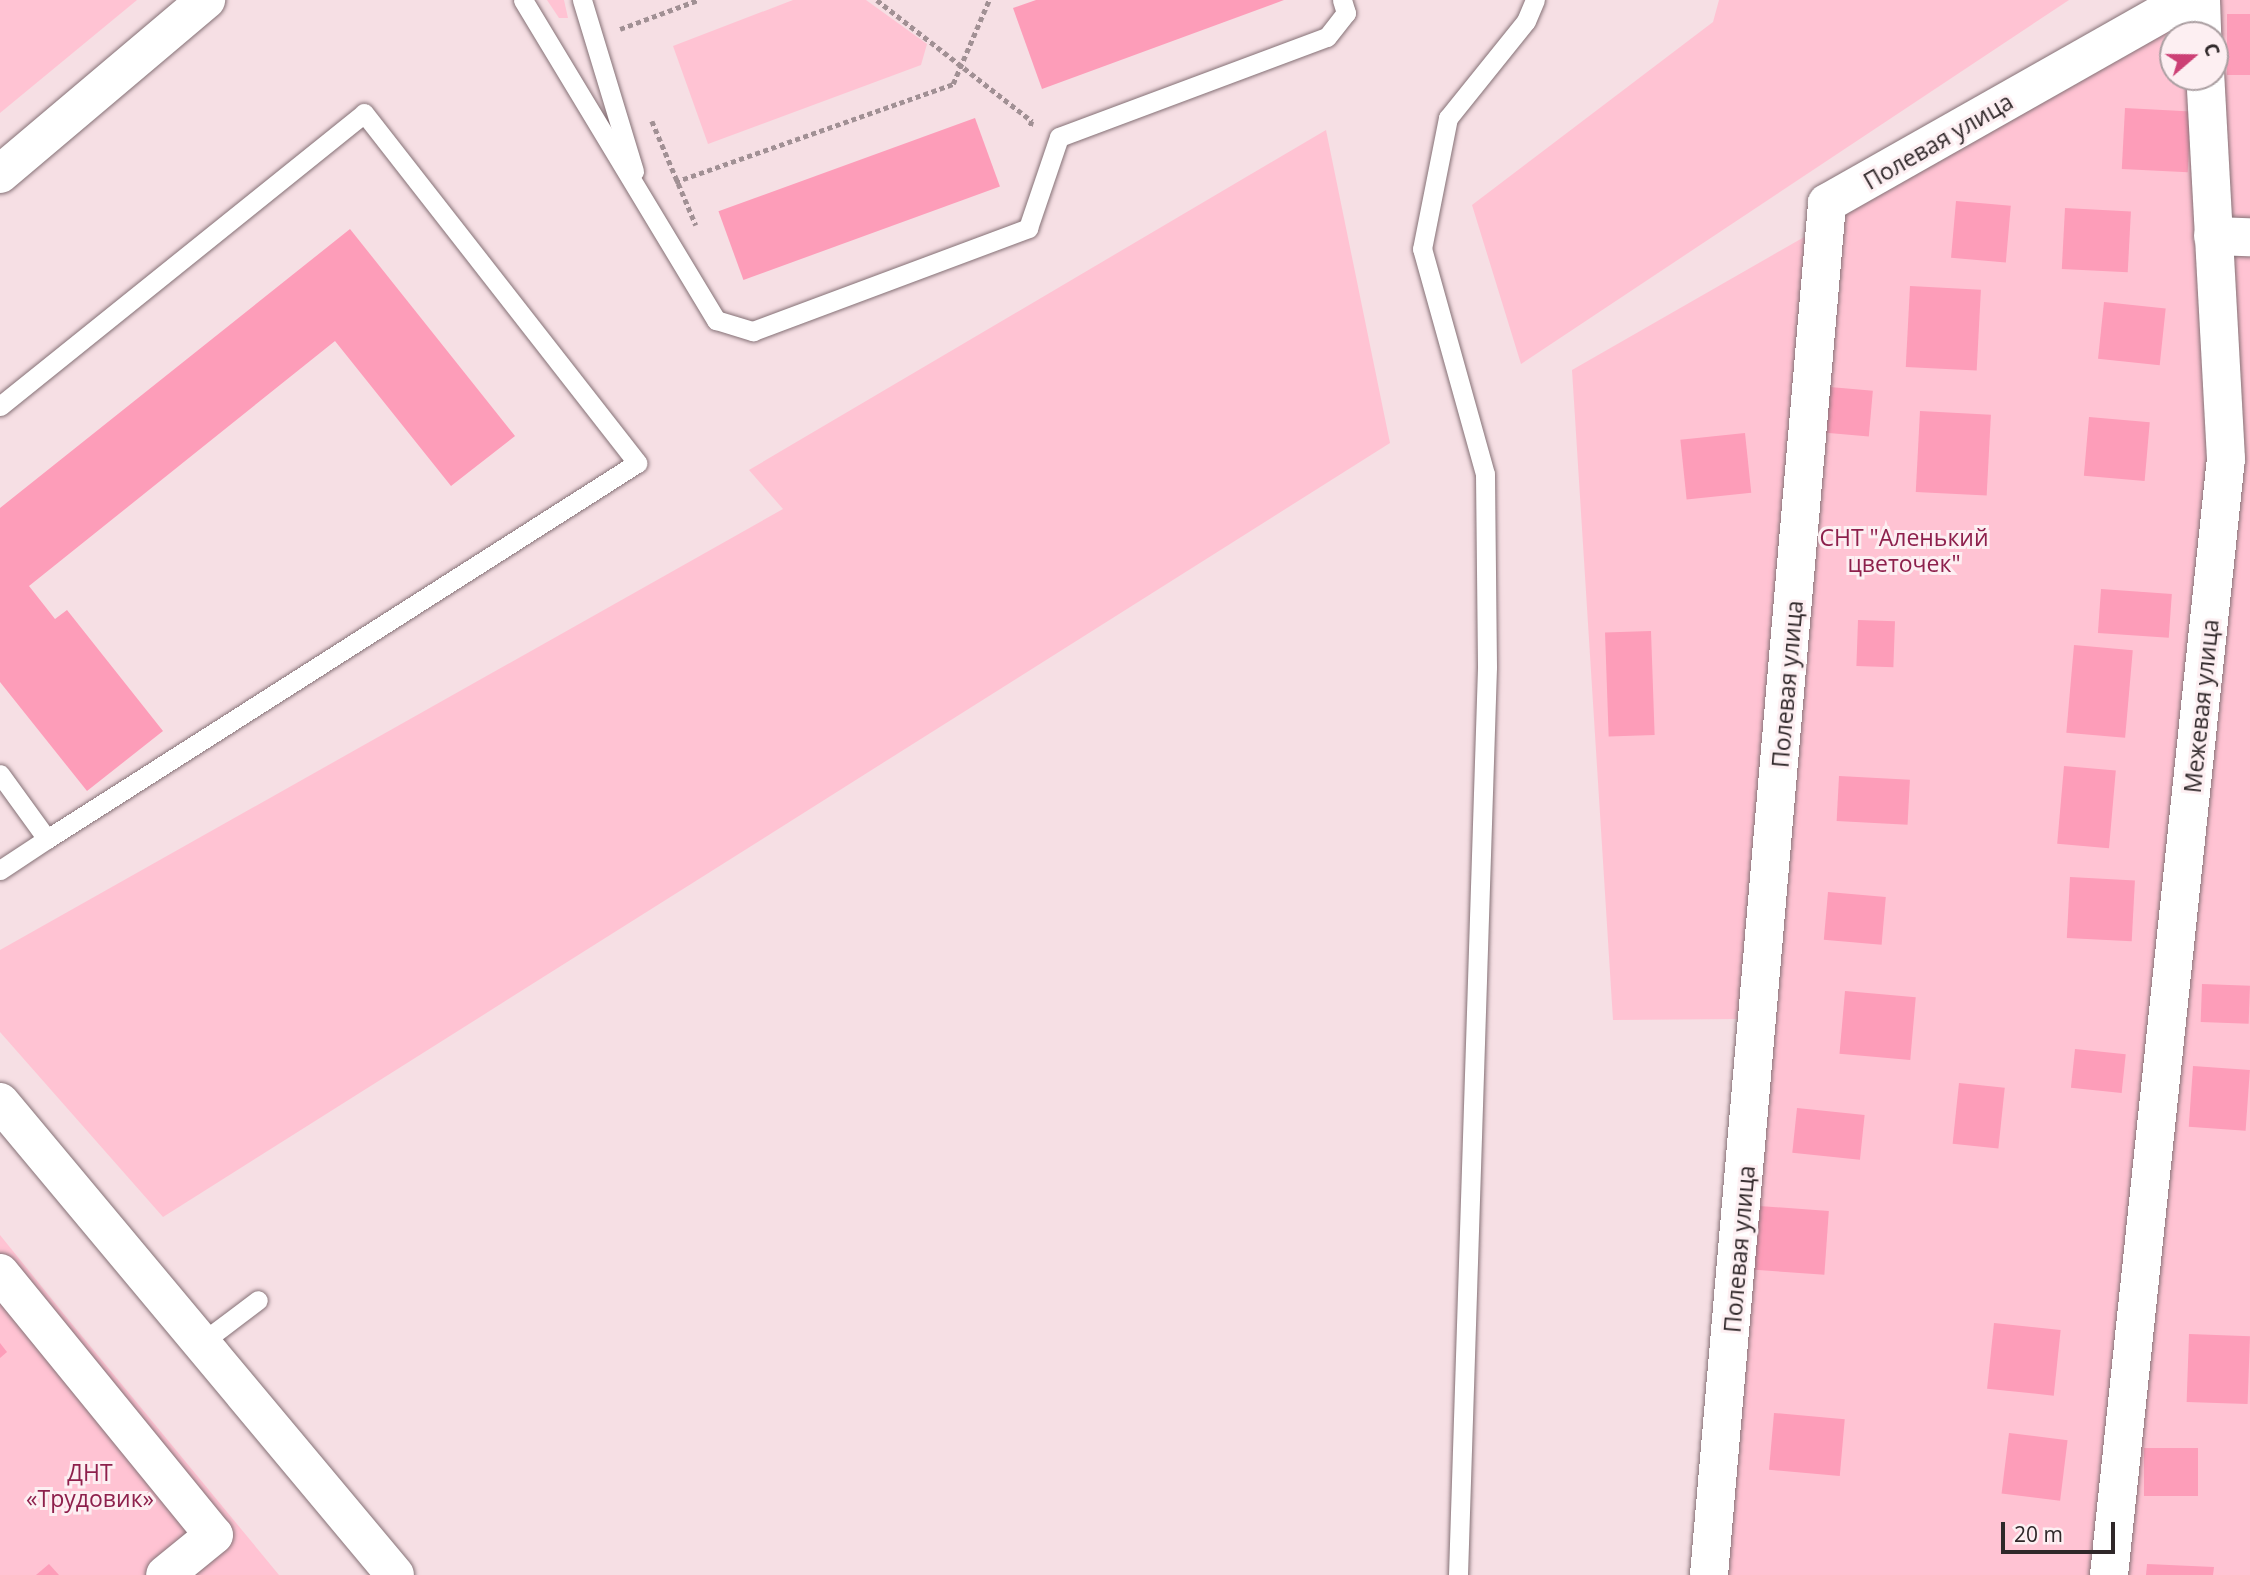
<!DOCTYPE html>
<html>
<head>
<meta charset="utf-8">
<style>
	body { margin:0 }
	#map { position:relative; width:2250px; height:1575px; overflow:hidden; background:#f6dfe4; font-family:"Open Sans",sans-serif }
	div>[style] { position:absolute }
	.green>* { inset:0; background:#ffc3d3 }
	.building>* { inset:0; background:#fd9db9; transform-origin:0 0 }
	.path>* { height:4.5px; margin-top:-2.25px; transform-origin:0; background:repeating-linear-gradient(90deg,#a19094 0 5px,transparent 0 8.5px) }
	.roads { filter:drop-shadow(0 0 2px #857176) drop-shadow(0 0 2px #857176) }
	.service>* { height:19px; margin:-9.5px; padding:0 9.5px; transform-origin:9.5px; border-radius:9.5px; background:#fff }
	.minor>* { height:38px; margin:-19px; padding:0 19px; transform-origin:19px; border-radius:19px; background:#fff }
	.secondary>* { height:38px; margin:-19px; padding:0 19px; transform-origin:19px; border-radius:19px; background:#fff }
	span { translate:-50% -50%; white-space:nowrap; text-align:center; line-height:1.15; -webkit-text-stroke:6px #fdeff2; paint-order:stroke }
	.street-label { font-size:23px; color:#2f2729 }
	.park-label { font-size:23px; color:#8d204c }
	.north { position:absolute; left:2159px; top:21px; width:70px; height:70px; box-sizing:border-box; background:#fdeff2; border:2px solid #ab9fa2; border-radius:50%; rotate:70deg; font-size:19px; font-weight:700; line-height:28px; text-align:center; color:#2f2729 }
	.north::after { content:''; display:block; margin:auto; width:24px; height:32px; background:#cc4075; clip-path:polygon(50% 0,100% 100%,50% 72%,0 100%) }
	.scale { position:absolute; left:2001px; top:1522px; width:114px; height:32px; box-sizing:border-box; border:4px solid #2f2729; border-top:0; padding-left:9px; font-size:21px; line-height:24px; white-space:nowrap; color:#2f2729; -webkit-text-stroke:5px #fdeff2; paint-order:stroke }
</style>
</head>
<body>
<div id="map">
	<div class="green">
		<i style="clip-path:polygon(0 0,137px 0,0 113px)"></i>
		<i style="clip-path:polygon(547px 0,564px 0,568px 18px,559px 18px)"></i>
		<i style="clip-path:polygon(793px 0,866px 0,927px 44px,921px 65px,708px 144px,673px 46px)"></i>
		<i style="clip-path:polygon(1719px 0,2069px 0,1521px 364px,1472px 205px,1713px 22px)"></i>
		<i style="clip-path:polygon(evenodd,2218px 0,2250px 0,2250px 1575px,1703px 1575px,1739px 1019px,1613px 1020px,1572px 370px,2218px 0,2173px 35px,2215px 35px,2215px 77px,2173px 77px,2173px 35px)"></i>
		<i style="clip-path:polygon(1326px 130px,1390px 443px,163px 1217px,0 1032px,0 950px,783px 509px,749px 470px)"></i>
		<i style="clip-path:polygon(0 1235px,67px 1318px,279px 1575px,0 1575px)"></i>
	</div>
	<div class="building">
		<i style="clip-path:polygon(1036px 0,1284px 0,1042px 89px,1013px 8px)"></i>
		<i style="left:2227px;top:14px;width:23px;height:61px"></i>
		<i style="left:2125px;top:108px;width:66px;height:61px;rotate:3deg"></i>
		<i style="left:975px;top:118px;width:73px;height:273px;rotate:70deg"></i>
		<i style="left:1956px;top:201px;width:55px;height:57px;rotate:5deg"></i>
		<i style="left:2065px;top:208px;width:66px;height:61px;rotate:3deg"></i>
		<i style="clip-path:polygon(350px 229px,515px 436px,451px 486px,335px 341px,29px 586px,55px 619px,67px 610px,163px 731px,87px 791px,0 682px,0 508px)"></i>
		<i style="left:1910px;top:286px;width:71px;height:81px;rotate:3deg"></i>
		<i style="left:2104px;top:302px;width:62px;height:57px;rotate:6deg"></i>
		<i style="left:1830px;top:387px;width:43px;height:46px;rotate:5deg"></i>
		<i style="left:1920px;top:411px;width:71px;height:81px;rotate:3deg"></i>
		<i style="left:2089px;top:417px;width:61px;height:59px;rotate:5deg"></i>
		<i style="left:1745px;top:433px;width:60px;height:65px;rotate:84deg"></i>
		<i style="left:2101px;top:589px;width:71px;height:44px;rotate:4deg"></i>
		<i style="left:1858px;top:620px;width:37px;height:46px;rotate:2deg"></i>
		<i style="left:1651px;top:631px;width:104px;height:46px;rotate:88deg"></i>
		<i style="left:2074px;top:645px;width:59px;height:88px;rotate:5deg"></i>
		<i style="left:2064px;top:766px;width:52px;height:78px;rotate:5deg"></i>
		<i style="left:1839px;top:776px;width:71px;height:45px;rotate:3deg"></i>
		<i style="left:2070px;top:877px;width:65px;height:61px;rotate:3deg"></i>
		<i style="left:1828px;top:892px;width:58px;height:48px;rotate:5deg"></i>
		<i style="left:2202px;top:984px;width:48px;height:38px;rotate:2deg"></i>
		<i style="left:1845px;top:991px;width:71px;height:63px;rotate:5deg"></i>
		<i style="left:2075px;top:1049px;width:51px;height:39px;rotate:6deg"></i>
		<i style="left:2193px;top:1066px;width:57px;height:61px;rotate:4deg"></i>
		<i style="left:1959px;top:1083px;width:46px;height:61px;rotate:6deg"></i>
		<i style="left:1797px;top:1108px;width:68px;height:45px;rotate:6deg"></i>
		<i style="left:1759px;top:1206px;width:70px;height:64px;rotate:4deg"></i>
		<i style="left:1994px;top:1323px;width:67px;height:66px;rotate:6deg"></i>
		<i style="left:2189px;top:1334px;width:61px;height:68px;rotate:2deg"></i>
		<i style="clip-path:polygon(0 1343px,7px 1352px,0 1358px)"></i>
		<i style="left:1774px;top:1413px;width:71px;height:57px;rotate:5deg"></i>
		<i style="left:2009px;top:1433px;width:59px;height:61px;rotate:7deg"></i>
		<i style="left:2198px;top:1448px;width:48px;height:54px;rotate:90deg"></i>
		<i style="clip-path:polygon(49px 1564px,59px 1575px,36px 1575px)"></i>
		<i style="clip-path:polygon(2147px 1564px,2214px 1567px,2213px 1575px,2146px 1575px)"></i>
	</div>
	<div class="path">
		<i style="left:877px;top:0;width:197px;rotate:38deg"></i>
		<i style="left:1032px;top:121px;width:6px;rotate:108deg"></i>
		<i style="left:620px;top:29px;width:83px;rotate:-20.4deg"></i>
		<i style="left:652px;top:121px;width:113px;rotate:67.1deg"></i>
		<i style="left:675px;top:182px;width:295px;rotate:-19.4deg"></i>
		<i style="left:953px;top:84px;width:91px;rotate:-66.8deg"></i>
	</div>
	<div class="roads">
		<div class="service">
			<i style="left:523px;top:0;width:374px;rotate:58.9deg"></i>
			<i style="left:716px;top:320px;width:39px;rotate:17deg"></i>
			<i style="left:753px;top:331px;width:294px;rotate:-20.5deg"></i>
			<i style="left:1028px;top:228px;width:96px;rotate:-71.2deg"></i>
			<i style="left:1059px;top:137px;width:286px;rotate:-20.5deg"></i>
			<i style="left:1327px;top:37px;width:31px;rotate:-52deg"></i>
			<i style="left:1346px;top:13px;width:14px;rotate:-107deg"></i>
			<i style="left:582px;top:0;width:179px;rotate:73.1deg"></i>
			<i style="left:0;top:406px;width:467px;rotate:-38.8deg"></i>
			<i style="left:364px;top:113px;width:444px;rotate:52deg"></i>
			<i style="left:637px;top:463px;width:700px;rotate:147.49deg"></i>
			<i style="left:47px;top:839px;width:80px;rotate:-125.9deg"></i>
			<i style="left:0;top:870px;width:56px;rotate:-33.4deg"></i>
			<i style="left:201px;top:1343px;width:71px;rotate:-37deg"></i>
			<i style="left:1458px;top:1575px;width:909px;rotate:-88.17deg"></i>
			<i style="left:1487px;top:666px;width:192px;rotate:-90.6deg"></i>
			<i style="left:1485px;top:474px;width:234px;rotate:-105.6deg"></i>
			<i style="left:1422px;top:249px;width:134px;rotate:-78.8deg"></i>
			<i style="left:1448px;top:118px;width:124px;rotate:-51.2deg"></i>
			<i style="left:1526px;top:21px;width:23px;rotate:-67deg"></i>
		</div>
		<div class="minor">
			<i style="left:2201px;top:0;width:35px;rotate:88deg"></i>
			<i style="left:2213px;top:236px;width:37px;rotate:2deg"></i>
			<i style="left:0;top:1102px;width:616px;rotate:50.13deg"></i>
			<i style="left:0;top:1273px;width:338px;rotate:50.8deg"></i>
			<i style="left:214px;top:1535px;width:63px;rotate:140.8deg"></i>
			<i style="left:1709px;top:1575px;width:1377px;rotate:-85.08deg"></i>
			<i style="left:1827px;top:203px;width:412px;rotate:-29.5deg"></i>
			<i style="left:2109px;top:1575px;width:1122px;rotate:-84.02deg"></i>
			<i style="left:2226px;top:459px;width:383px;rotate:-93.1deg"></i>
		</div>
		<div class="secondary">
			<i style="left:0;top:174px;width:270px;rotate:-40.2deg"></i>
		</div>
	</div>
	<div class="street-label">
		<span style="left:1938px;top:141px;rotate:-30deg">Полевая улица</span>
		<span style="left:1787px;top:684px;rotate:-85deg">Полевая улица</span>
		<span style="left:2201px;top:706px;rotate:-84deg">Межевая улица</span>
		<span style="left:1739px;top:1249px;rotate:-85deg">Полевая улица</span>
	</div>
	<div class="park-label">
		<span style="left:1904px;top:550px">СНТ "Аленький<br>цветочек"</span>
		<span style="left:90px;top:1485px">ДНТ<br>«Трудовик»</span>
	</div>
	<div class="north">С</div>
	<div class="scale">20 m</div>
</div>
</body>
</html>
